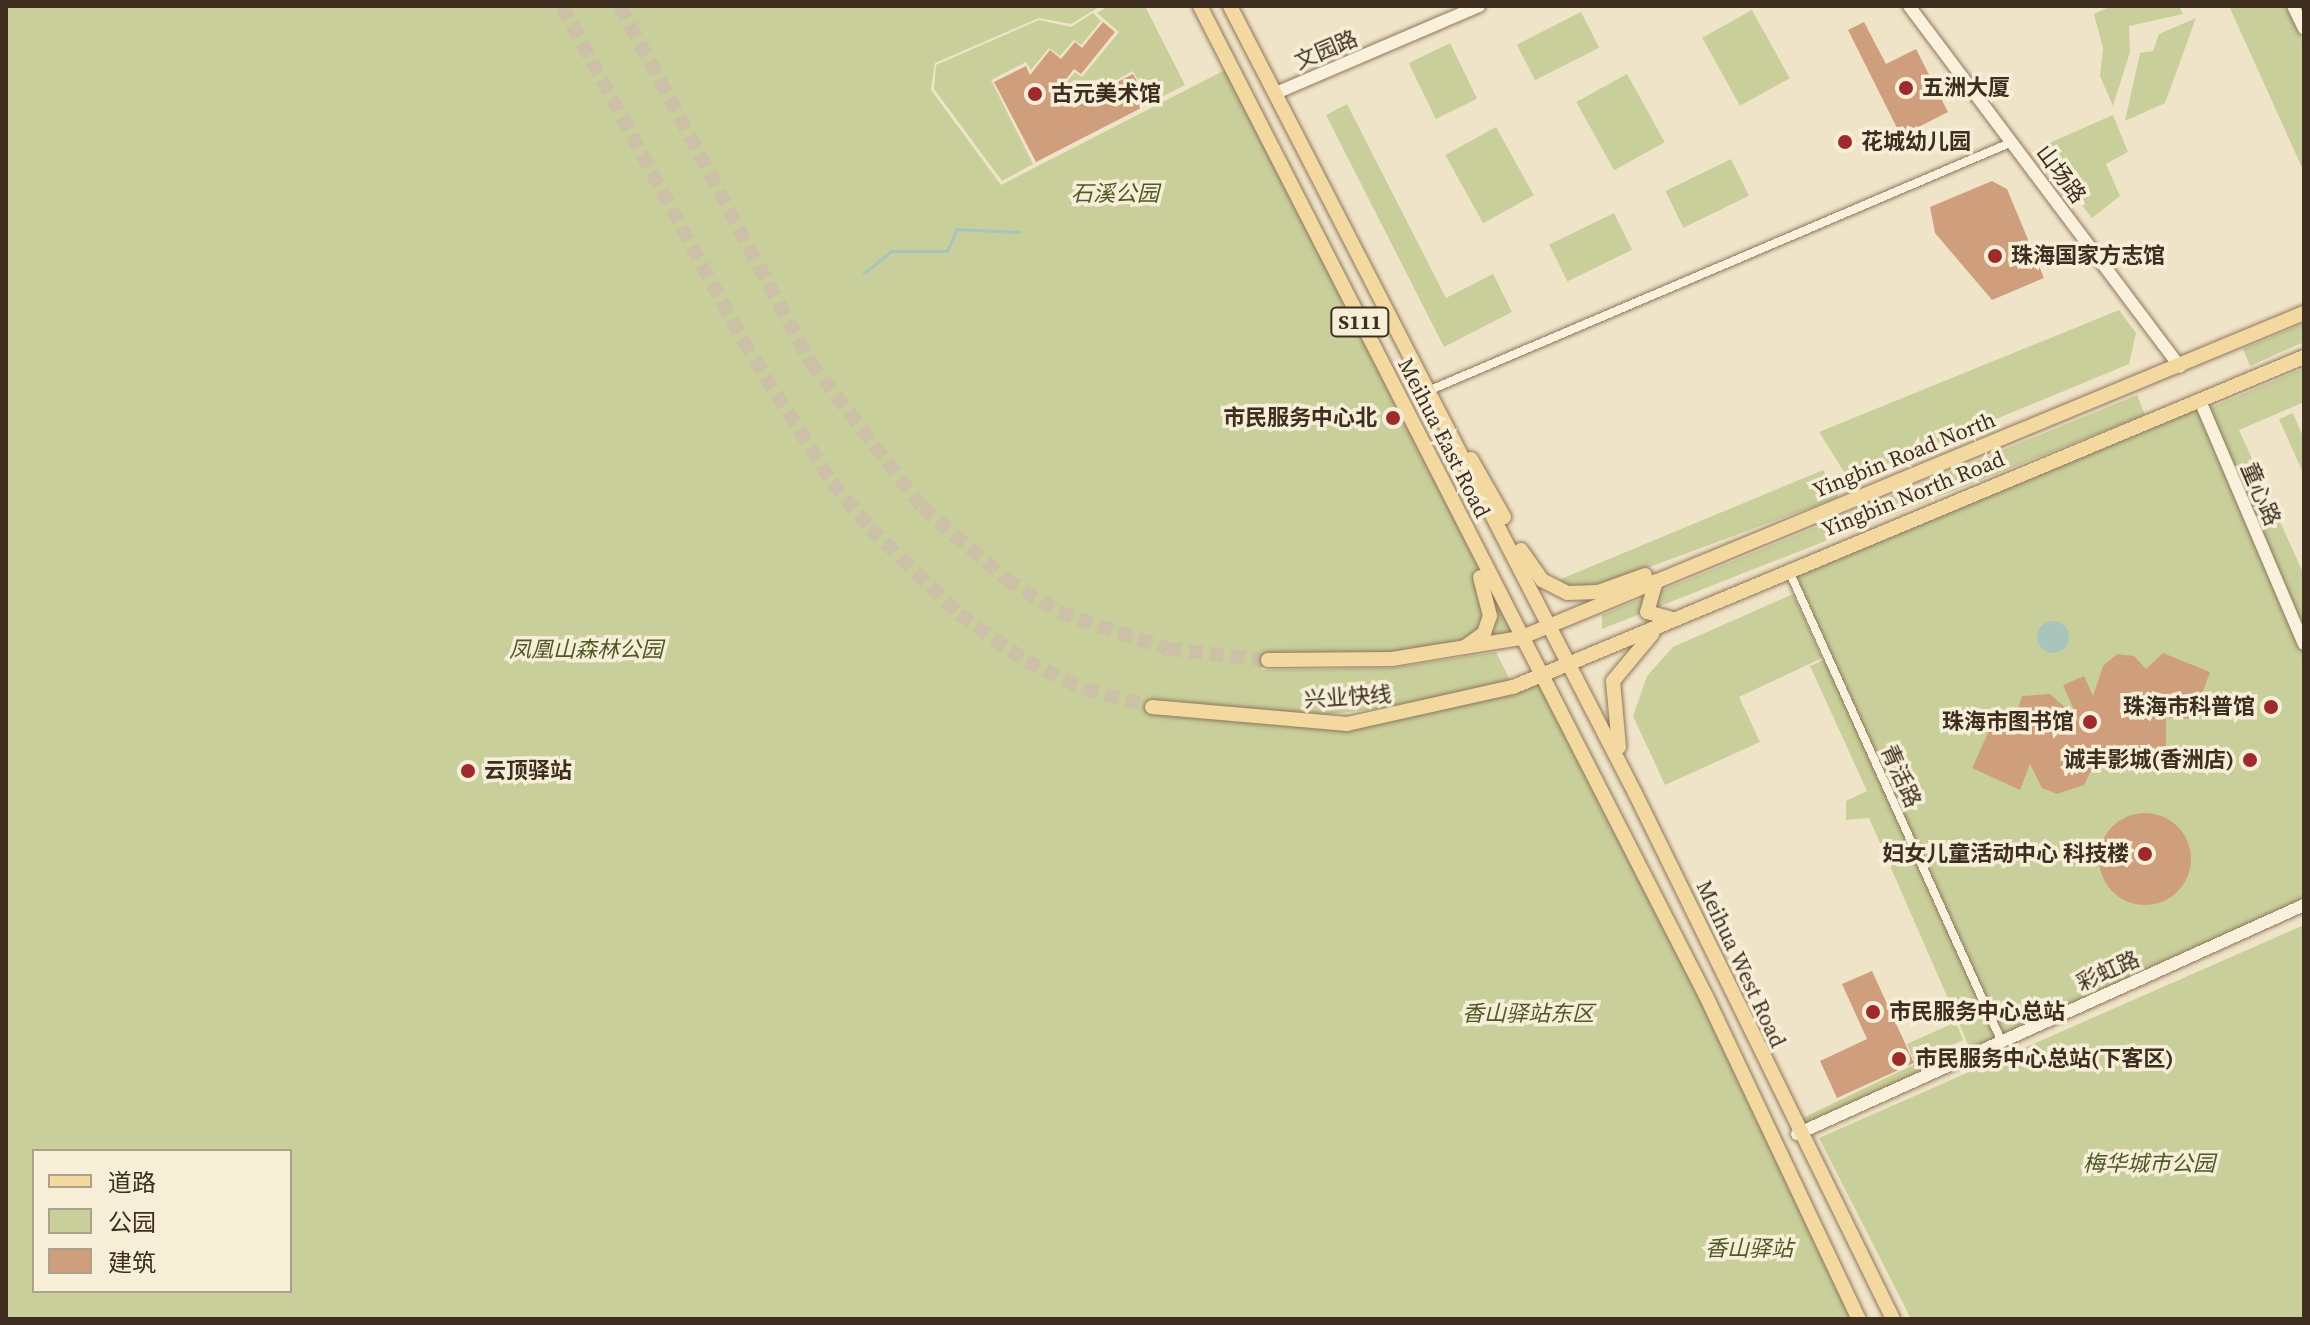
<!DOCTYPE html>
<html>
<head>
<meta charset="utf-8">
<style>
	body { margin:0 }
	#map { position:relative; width:2310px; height:1325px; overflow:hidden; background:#f0e4c8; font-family:"Source Serif 4","Noto Sans SC",serif }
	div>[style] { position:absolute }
	.green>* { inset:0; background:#c9cf9b; transform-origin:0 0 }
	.water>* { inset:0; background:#a9c4bc }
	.round { border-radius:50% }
	.stream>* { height:3px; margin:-1.5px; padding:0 1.5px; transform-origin:1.5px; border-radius:1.5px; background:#a9c4bc }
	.building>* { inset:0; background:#cf9f7d }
	.primary-tunnel>* { height:14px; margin-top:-7px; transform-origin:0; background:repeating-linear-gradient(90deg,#ccc0a6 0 14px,transparent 0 21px) }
	.roads { filter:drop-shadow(0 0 2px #8d765c) drop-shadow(0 0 2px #8d765c) }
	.street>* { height:8px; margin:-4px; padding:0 4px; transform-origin:4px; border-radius:4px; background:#faf1dc }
	.secondary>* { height:12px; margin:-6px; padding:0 6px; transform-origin:6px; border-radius:6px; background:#faf1dc }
	.primary>* { height:14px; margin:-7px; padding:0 7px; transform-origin:7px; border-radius:7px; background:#f3d9a0 }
	.dots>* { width:22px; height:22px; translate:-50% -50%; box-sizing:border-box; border:4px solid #f7eed8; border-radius:50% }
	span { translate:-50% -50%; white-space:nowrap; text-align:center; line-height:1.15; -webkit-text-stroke:7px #f7eed8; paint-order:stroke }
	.shield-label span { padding:2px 6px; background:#f7eed8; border:2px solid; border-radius:6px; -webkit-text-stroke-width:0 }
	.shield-label { font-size:20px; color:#3d2e20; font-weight:700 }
	.street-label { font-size:22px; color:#3d2e20 }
	.poi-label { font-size:22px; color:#3d2e20; font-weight:700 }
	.left { translate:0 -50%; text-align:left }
	.right { translate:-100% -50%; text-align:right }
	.park-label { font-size:22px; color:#4d5a26; font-style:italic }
	.frame { position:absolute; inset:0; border:8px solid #3d2e20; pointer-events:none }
	.legend { position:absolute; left:32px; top:1149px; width:260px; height:144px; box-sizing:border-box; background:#f7eed8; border:2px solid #ada18e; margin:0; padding:10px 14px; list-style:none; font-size:24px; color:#3d2e20 }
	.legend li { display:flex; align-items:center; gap:16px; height:40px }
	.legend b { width:40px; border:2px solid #ada18e }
</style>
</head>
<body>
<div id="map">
	<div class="green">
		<i style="clip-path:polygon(evenodd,6px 6px,1101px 6px,1071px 24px,1039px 18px,935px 63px,931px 90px,1001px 185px,1229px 68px,1520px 638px,1419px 657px,1268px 660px,1261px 670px,1392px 668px,1496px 652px,1510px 680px,1416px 704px,1316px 716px,1347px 724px,1541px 676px,1859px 1319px,6px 1319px,6px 6px,34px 1151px,290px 1151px,290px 1291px,34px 1291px,34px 1151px)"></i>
		<i style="clip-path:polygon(1108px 6px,1145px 6px,1185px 85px,1150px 103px,1133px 71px,1081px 99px,1064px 85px,1075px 72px,1082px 77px,1119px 32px,1097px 13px)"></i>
		<i style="clip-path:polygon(2111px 6px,2179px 6px,2183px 14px,2129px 26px,2130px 52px,2113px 106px,2100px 76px,2103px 48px,2094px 14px)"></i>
		<i style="clip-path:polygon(2229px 6px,2287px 6px,2304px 43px,2304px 172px)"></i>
		<i style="left:1752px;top:10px;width:78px;height:57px;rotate:61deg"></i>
		<i style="left:1581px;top:12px;width:40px;height:72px;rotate:63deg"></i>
		<i style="clip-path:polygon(1093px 13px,1101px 21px,1081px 45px,1074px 40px,1060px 56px,1049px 48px,1031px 70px,1026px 62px,991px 80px,1033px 164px,1002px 181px,934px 89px,936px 65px,1039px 20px,1071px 27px)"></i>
		<i style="clip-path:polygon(2196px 18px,2165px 103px,2125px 121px,2140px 53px,2153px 51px,2159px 34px)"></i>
		<i style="left:1450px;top:43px;width:62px;height:46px;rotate:64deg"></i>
		<i style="left:1627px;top:74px;width:78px;height:58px;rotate:61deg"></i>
		<i style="clip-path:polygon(1347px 104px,1446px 298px,1493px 274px,1512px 312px,1444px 347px,1326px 115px)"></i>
		<i style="clip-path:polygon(2113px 115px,2128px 152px,2106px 164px,2120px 196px,2092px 218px,2038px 148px)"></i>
		<i style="left:1496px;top:127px;width:78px;height:58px;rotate:61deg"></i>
		<i style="left:1731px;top:159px;width:41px;height:73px;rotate:64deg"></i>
		<i style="left:1614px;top:213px;width:41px;height:72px;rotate:64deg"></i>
		<i style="clip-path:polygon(2119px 310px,2136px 333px,2129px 364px,1849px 480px,1819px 432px)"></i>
		<i style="clip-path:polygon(2304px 323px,2304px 342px,2250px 366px,2243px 349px)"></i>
		<i style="clip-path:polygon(2304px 368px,2304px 402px,2239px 430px,2304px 575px,2304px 627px,2208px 409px)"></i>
		<i style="clip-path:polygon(2137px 395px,2145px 415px,1602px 629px,1602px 615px)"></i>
		<i style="clip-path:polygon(2201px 403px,2304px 645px,2304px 905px,2001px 1040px,1789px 570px)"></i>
		<i style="clip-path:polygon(2293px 413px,2304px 439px,2304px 475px,2279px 419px)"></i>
		<i style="clip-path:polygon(1823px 470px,1839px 497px,1593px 588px,1568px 588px,1561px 579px)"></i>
		<i style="clip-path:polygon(1793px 594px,1822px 658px,1739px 697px,1760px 742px,1665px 785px,1633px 716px,1647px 676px,1673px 647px)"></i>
		<i style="clip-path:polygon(1826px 659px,1998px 1039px,1971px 1051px,1869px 818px,1846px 820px,1846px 801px,1867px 791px,1810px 666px)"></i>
		<i style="clip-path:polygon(2304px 925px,2304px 1319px,1911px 1319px,1819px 1138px)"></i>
		<i style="clip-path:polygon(1956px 1022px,1963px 1040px,1919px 1060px,1924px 1073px,1799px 1131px,1794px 1122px,1915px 1064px,1907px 1044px)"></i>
	</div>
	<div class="water">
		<i class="round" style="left:2037px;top:621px;width:32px;height:32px"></i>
	</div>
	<div class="stream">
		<i style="left:864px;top:273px;width:35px;rotate:-39deg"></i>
		<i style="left:891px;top:251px;width:56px"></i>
		<i style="left:947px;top:251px;width:24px;rotate:-66deg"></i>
		<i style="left:957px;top:229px;width:62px;rotate:2.8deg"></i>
	</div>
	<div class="building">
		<i style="clip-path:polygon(1103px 22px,1115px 32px,1081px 74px,1074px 69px,1061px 86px,1080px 101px,1133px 74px,1149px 104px,1036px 162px,994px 82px,1026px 66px,1030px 75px,1050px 50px,1061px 59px,1075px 42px,1082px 48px)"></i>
		<i style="clip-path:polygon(1864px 22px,1886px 64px,1916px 49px,1948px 112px,1901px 136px,1848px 30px)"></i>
		<i style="clip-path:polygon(1992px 181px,2007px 189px,2044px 278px,1992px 300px,1935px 233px,1930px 207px)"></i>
		<i style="clip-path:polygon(2163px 653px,2210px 672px,2193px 719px,2166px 717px,2166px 745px,2157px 757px,2119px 755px,2115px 743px,2107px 756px,2089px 755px,2094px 765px,2084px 785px,2057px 794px,2042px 788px,2030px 764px,2020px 790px,1972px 768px,1994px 720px,2012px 728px,2022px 696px,2050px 694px,2078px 719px,2063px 685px,2084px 676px,2093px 696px,2103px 666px,2117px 654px,2134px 656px,2146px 669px)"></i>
		<i class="round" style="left:2099px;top:813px;width:92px;height:92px"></i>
		<i style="clip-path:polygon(1872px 971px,1914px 1063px,1837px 1098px,1820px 1061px,1867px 1039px,1842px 984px)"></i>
	</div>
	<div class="primary-tunnel">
		<i style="left:562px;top:6px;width:381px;rotate:61.6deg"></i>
		<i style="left:743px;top:341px;width:167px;rotate:57.7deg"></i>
		<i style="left:832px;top:482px;width:60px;rotate:50.4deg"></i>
		<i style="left:870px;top:528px;width:124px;rotate:44deg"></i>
		<i style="left:959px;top:614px;width:82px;rotate:35deg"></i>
		<i style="left:1026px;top:661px;width:65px;rotate:25.4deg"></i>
		<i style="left:1085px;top:689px;width:69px;rotate:15deg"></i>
		<i style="left:620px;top:6px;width:404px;rotate:61.9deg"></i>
		<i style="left:810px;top:362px;width:183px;rotate:52.3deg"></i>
		<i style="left:922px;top:507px;width:111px;rotate:40.6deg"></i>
		<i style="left:1006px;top:579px;width:62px;rotate:31.9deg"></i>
		<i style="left:1059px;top:612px;width:115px;rotate:18.7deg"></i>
		<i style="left:1168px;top:649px;width:101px;rotate:6.3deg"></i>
	</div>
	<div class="roads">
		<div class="street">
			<i style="left:1428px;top:391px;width:635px;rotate:-23.09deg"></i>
			<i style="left:1789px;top:571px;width:515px;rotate:65.68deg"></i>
		</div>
		<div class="secondary">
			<i style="left:1909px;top:6px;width:451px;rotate:53.1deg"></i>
			<i style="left:2293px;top:6px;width:25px;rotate:64deg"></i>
			<i style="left:1276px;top:93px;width:221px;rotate:-23.2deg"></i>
			<i style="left:2201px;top:403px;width:262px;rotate:66.9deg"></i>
			<i style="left:1797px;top:1134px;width:556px;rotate:-24.31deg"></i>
		</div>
		<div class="primary">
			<i style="left:1200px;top:6px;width:1112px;rotate:62.93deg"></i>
			<i style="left:1706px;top:996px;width:357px;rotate:64.7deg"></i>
			<i style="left:1230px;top:6px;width:885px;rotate:62.77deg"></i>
			<i style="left:1635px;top:793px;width:586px;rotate:63.87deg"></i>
			<i style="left:1471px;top:459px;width:67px;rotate:60.4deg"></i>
			<i style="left:1521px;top:550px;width:37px;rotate:55deg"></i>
			<i style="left:1542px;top:580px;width:28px;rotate:27deg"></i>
			<i style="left:1567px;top:593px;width:31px;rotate:-2deg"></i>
			<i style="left:1598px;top:592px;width:50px;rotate:-19.9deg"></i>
			<i style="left:1656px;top:581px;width:32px;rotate:106deg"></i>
			<i style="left:1647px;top:612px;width:23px;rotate:15deg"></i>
			<i style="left:1465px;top:647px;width:24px;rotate:-36deg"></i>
			<i style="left:1484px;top:633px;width:18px;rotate:-71deg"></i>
			<i style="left:1490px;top:616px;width:40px;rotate:-104.4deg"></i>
			<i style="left:1268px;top:660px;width:124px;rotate:-0.5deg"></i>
			<i style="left:1392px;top:659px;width:130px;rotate:-9.3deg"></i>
			<i style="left:1520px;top:638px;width:849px;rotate:-22.52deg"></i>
			<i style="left:1152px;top:707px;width:196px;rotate:5deg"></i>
			<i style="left:1347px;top:724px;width:170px;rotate:-12.6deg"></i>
			<i style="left:1513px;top:687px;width:857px;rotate:-22.65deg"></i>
			<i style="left:1619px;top:747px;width:66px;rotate:-95.2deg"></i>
			<i style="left:1613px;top:681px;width:62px;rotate:-50.2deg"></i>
		</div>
	</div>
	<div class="dots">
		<i style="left:1906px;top:88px;background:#9e2a2b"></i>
		<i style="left:1035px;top:94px;background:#9e2a2b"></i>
		<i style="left:1845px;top:142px;background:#9e2a2b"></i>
		<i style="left:1995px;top:256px;background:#9e2a2b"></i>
		<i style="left:1393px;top:418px;background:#9e2a2b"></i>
		<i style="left:2271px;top:707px;background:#9e2a2b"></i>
		<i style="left:2090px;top:722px;background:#9e2a2b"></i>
		<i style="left:2250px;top:760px;background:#9e2a2b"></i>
		<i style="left:468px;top:771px;background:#9e2a2b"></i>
		<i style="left:2145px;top:854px;background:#9e2a2b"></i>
		<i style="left:1873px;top:1012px;background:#9e2a2b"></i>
		<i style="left:1899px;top:1059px;background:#9e2a2b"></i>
	</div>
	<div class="shield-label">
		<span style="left:1360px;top:322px">S111</span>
	</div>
	<div class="street-label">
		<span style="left:1326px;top:50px;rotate:-23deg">文园路</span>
		<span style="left:2061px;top:174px;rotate:53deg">山场路</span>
		<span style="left:1444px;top:438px;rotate:63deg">Meihua East Road</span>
		<span style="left:1904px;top:455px;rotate:-22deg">Yingbin Road North</span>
		<span style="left:1913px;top:494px;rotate:-22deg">Yingbin North Road</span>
		<span style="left:2261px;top:494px;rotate:67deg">童心路</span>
		<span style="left:1348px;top:697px;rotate:-4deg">兴业快线</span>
		<span style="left:1901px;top:776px;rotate:66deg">青活路</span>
		<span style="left:1741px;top:964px;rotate:65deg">Meihua West Road</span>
		<span style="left:2108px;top:971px;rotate:-24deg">彩虹路</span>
	</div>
	<div class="poi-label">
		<span class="left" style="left:1922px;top:88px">五洲大厦</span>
		<span class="left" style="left:1051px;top:94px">古元美术馆</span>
		<span class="left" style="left:1861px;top:142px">花城幼儿园</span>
		<span class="left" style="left:2011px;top:256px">珠海国家方志馆</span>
		<span class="right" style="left:1377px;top:418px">市民服务中心北</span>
		<span class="right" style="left:2255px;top:707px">珠海市科普馆</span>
		<span class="right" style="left:2074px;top:722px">珠海市图书馆</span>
		<span class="right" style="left:2234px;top:760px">诚丰影城(香洲店)</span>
		<span class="left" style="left:484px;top:771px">云顶驿站</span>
		<span class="right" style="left:2129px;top:854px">妇女儿童活动中心 科技楼</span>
		<span class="left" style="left:1889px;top:1012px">市民服务中心总站</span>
		<span class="left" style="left:1915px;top:1059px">市民服务中心总站(下客区)</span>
	</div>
	<div class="park-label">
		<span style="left:1115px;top:194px">石溪公园</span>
		<span style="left:586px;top:650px">凤凰山森林公园</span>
		<span style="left:1528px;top:1014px">香山驿站东区</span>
		<span style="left:2149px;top:1164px">梅华城市公园</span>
		<span style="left:1749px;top:1249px">香山驿站</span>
	</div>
	<div class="frame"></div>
	<ul class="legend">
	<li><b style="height:10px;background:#f3d9a0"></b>道路</li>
	<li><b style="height:22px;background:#c9cf9b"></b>公园</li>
	<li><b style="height:22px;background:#cf9f7d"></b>建筑</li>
	</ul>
</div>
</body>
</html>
